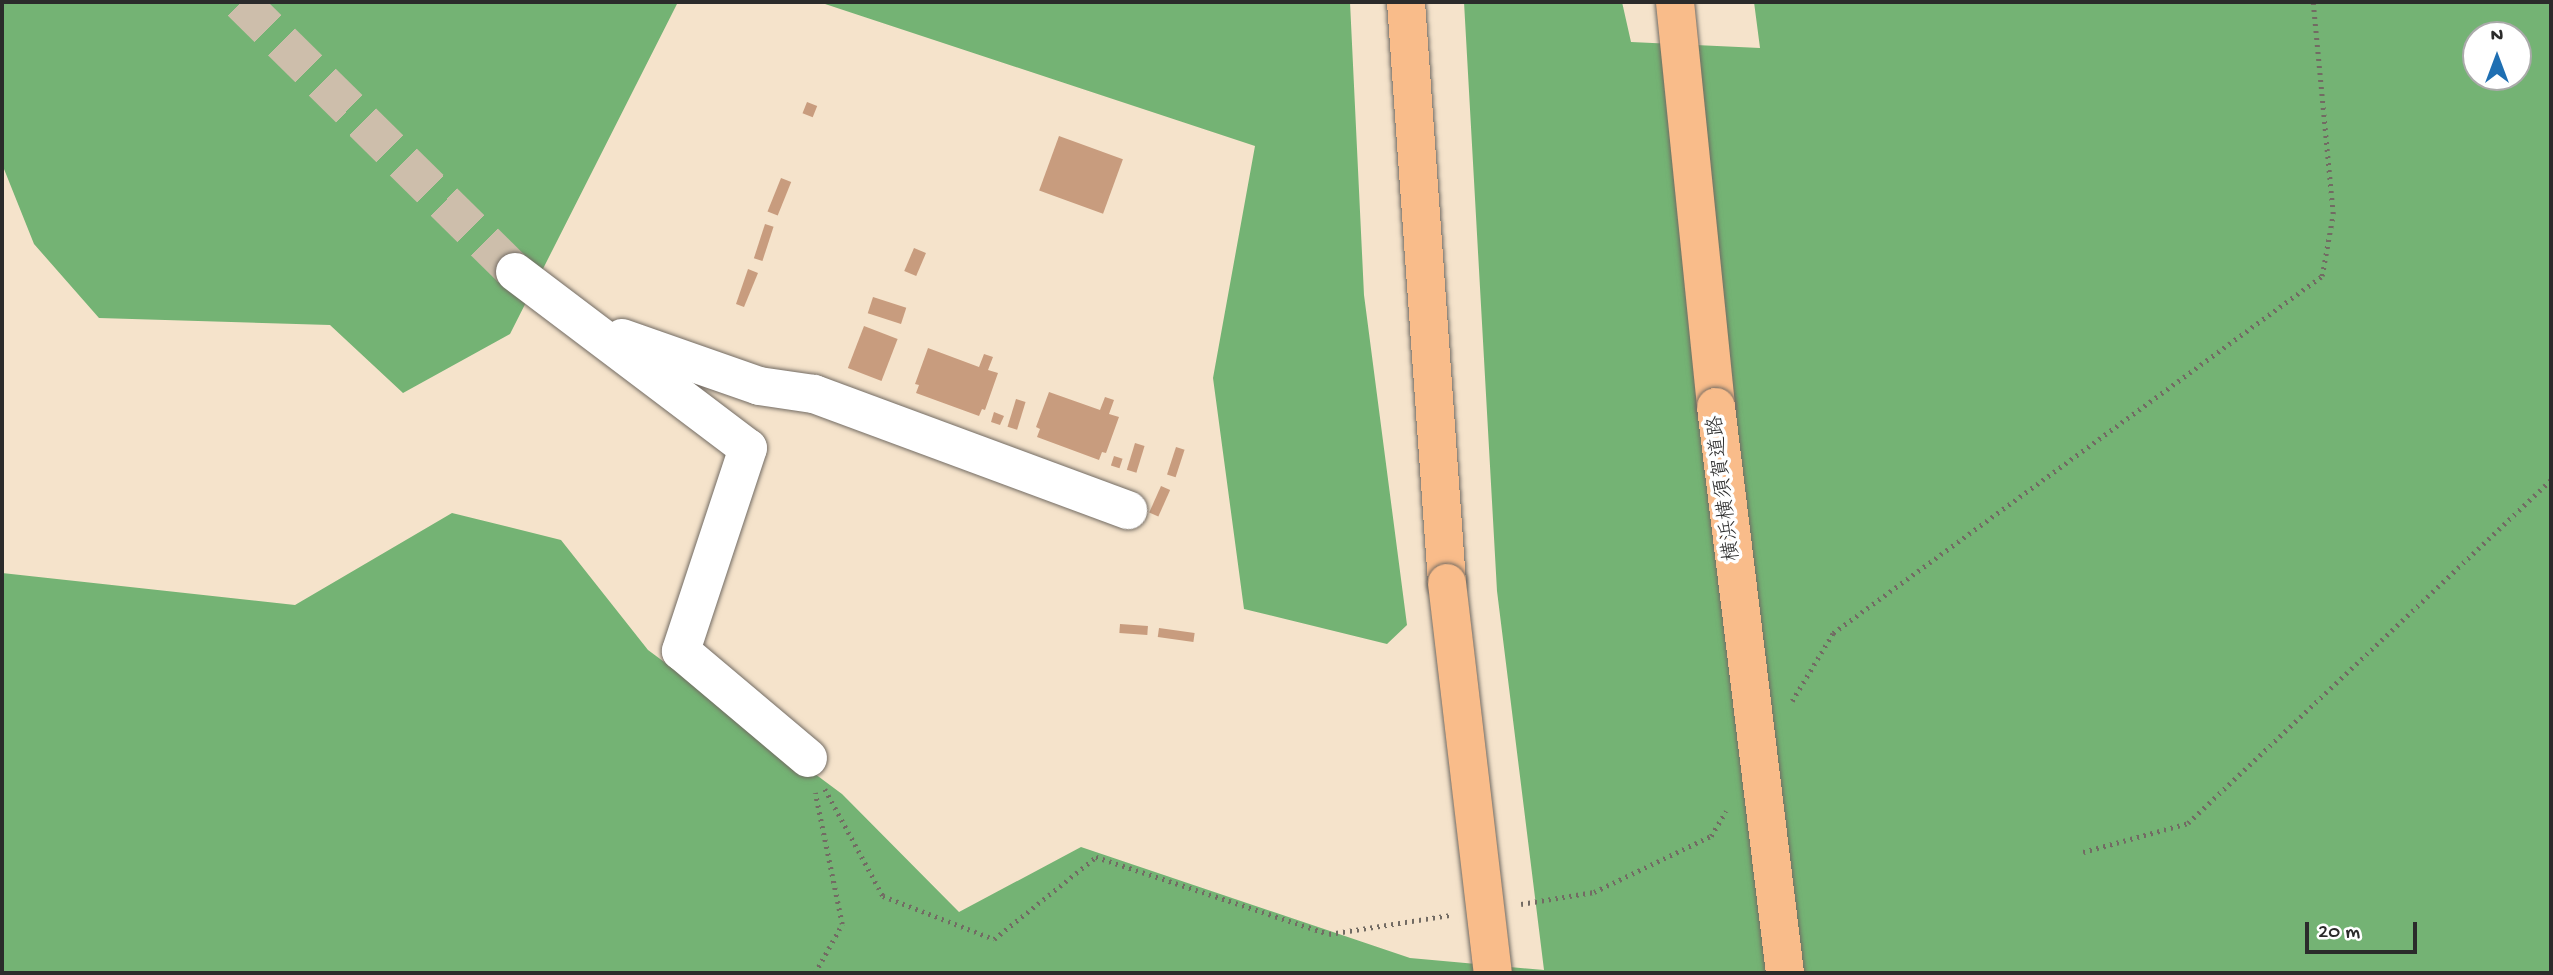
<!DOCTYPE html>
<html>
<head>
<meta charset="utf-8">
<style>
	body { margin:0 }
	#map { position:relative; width:2553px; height:975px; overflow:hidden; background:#f5e3cb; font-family:"Gochi Hand","Klee One",sans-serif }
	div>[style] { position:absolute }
	.forest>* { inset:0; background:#74b374 }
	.building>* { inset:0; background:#c89c7e; transform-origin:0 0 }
	.minor-tunnel>* { height:38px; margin-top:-19px; transform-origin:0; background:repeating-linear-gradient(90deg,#cdbeab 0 38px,transparent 0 57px) }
	.path>* { height:4.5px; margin-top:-2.25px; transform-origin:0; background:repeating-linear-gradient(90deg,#726b63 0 2px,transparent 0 7px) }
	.roads { filter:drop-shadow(0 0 2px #726b63) drop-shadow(0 0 2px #726b63) }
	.minor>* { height:38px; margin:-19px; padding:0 19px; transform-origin:19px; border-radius:19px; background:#fff }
	.highway>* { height:38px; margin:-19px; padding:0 19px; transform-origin:19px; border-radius:19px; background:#f9bc8a }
	.bridges { filter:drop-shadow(0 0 2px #726b63) drop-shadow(0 0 2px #726b63) }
	.highway-bridge>* { height:38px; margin:-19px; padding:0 19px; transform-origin:19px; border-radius:19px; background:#f9bc8a }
	span { translate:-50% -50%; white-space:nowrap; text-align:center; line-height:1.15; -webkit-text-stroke:7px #fff; paint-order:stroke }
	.street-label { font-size:21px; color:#2b2b2b }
	.frame { position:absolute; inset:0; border:4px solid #2b2b2b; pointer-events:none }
	.north { position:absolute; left:2462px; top:21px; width:70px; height:70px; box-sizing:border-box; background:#fff; border:2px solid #aaa; border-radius:50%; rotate:0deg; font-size:19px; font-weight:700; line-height:28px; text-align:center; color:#2b2b2b }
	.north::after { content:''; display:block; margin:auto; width:24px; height:32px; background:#1f6fb2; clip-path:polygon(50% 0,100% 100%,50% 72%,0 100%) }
	.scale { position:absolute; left:2305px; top:922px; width:112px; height:32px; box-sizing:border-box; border:4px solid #2b2b2b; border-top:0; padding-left:9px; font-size:21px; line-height:24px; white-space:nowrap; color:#2b2b2b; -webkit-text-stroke:5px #fff; paint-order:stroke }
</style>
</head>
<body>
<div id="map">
	<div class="forest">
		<i style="clip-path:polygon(2px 2px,678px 2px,510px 334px,403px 393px,330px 325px,99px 318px,34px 244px,2px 164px)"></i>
		<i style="clip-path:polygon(819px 2px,1350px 2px,1364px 295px,1407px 625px,1387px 644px,1244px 609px,1213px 378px,1255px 146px)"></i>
		<i style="clip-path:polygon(evenodd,1464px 2px,1622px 2px,1631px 42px,1760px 48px,1754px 2px,2551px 2px,2551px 973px,2px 973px,2px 573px,295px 605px,452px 513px,561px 540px,648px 650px,842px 794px,959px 912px,1081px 847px,1410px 958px,1544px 970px,1497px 591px,1464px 2px,2476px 35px,2518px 35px,2518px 77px,2476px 77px,2476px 35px)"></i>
	</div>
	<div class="building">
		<i style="left:807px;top:102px;width:11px;height:12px;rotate:22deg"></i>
		<i style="left:1059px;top:136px;width:68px;height:58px;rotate:20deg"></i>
		<i style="left:781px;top:178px;width:11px;height:36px;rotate:22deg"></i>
		<i style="left:765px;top:224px;width:9px;height:36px;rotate:18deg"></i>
		<i style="left:914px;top:248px;width:13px;height:25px;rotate:23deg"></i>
		<i style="clip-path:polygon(748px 269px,758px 273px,744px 307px,736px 304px)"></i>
		<i style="left:873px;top:297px;width:35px;height:17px;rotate:18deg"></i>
		<i style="left:864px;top:326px;width:36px;height:45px;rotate:21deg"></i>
		<i style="clip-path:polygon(928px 348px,979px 367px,984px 354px,993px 357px,988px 370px,998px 373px,985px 410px,982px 409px,979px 416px,916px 393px,919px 385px,915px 384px)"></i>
		<i style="clip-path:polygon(1049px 392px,1100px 410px,1105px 397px,1114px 400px,1109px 414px,1119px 417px,1106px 453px,1102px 452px,1099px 460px,1037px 437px,1040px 429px,1036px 427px)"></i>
		<i style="left:1016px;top:399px;width:10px;height:29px;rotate:17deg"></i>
		<i style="clip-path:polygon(994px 412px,1004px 416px,1000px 425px,991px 422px)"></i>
		<i style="left:1135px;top:443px;width:10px;height:28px;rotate:17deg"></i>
		<i style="left:1176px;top:447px;width:9px;height:29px;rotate:18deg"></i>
		<i style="left:1114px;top:456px;width:9px;height:10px;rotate:18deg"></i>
		<i style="left:1161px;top:486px;width:10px;height:29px;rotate:24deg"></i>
		<i style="left:1120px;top:624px;width:28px;height:9px;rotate:4deg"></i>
		<i style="left:1159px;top:628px;width:36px;height:9px;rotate:8deg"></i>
	</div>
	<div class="minor-tunnel">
		<i style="left:241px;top:2px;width:385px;rotate:44.6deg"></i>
	</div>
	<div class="path">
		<i style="left:1792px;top:701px;width:79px;rotate:-58.9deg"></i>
		<i style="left:1833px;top:633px;width:605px;rotate:-36.13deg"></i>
		<i style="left:2322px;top:276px;width:63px;rotate:-79.9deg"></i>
		<i style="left:2333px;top:214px;width:213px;rotate:-95.4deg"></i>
		<i style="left:825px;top:789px;width:122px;rotate:61.5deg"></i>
		<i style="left:883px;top:896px;width:119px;rotate:21.2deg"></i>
		<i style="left:994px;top:939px;width:131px;rotate:-38.8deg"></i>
		<i style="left:1096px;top:857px;width:245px;rotate:18.3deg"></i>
		<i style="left:1329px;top:934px;width:122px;rotate:-8.9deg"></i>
		<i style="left:2083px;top:852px;width:109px;rotate:-15.4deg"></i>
		<i style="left:2188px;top:823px;width:499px;rotate:-43.4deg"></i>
		<i style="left:1521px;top:904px;width:74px;rotate:-9.3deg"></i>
		<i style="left:1594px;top:892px;width:130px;rotate:-25.6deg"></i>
		<i style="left:1711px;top:836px;width:29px;rotate:-59deg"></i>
		<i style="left:815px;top:973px;width:56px;rotate:-61.1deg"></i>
		<i style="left:842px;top:924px;width:134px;rotate:-101.6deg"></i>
	</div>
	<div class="roads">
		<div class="minor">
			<i style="left:515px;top:272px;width:292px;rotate:37.1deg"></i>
			<i style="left:748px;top:448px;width:214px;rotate:108.3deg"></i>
			<i style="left:681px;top:651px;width:166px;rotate:40.1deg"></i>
			<i style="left:622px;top:338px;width:145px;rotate:19.3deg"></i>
			<i style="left:759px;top:386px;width:56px;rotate:8.3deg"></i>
			<i style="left:814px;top:394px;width:335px;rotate:20.3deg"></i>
		</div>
		<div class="highway">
			<i style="left:1406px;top:2px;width:582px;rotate:85.96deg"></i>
			<i style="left:1675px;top:2px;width:407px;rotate:84.2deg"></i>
		</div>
	</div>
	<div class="bridges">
		<div class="highway-bridge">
			<i style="left:1716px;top:407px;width:570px;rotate:83.05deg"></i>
			<i style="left:1447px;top:583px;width:393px;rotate:83.3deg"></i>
		</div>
	</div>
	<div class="street-label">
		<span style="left:1726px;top:488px;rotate:-97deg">横浜横須賀道路</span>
	</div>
	<div class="frame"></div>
	<div class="north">N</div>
	<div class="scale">20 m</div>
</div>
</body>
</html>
